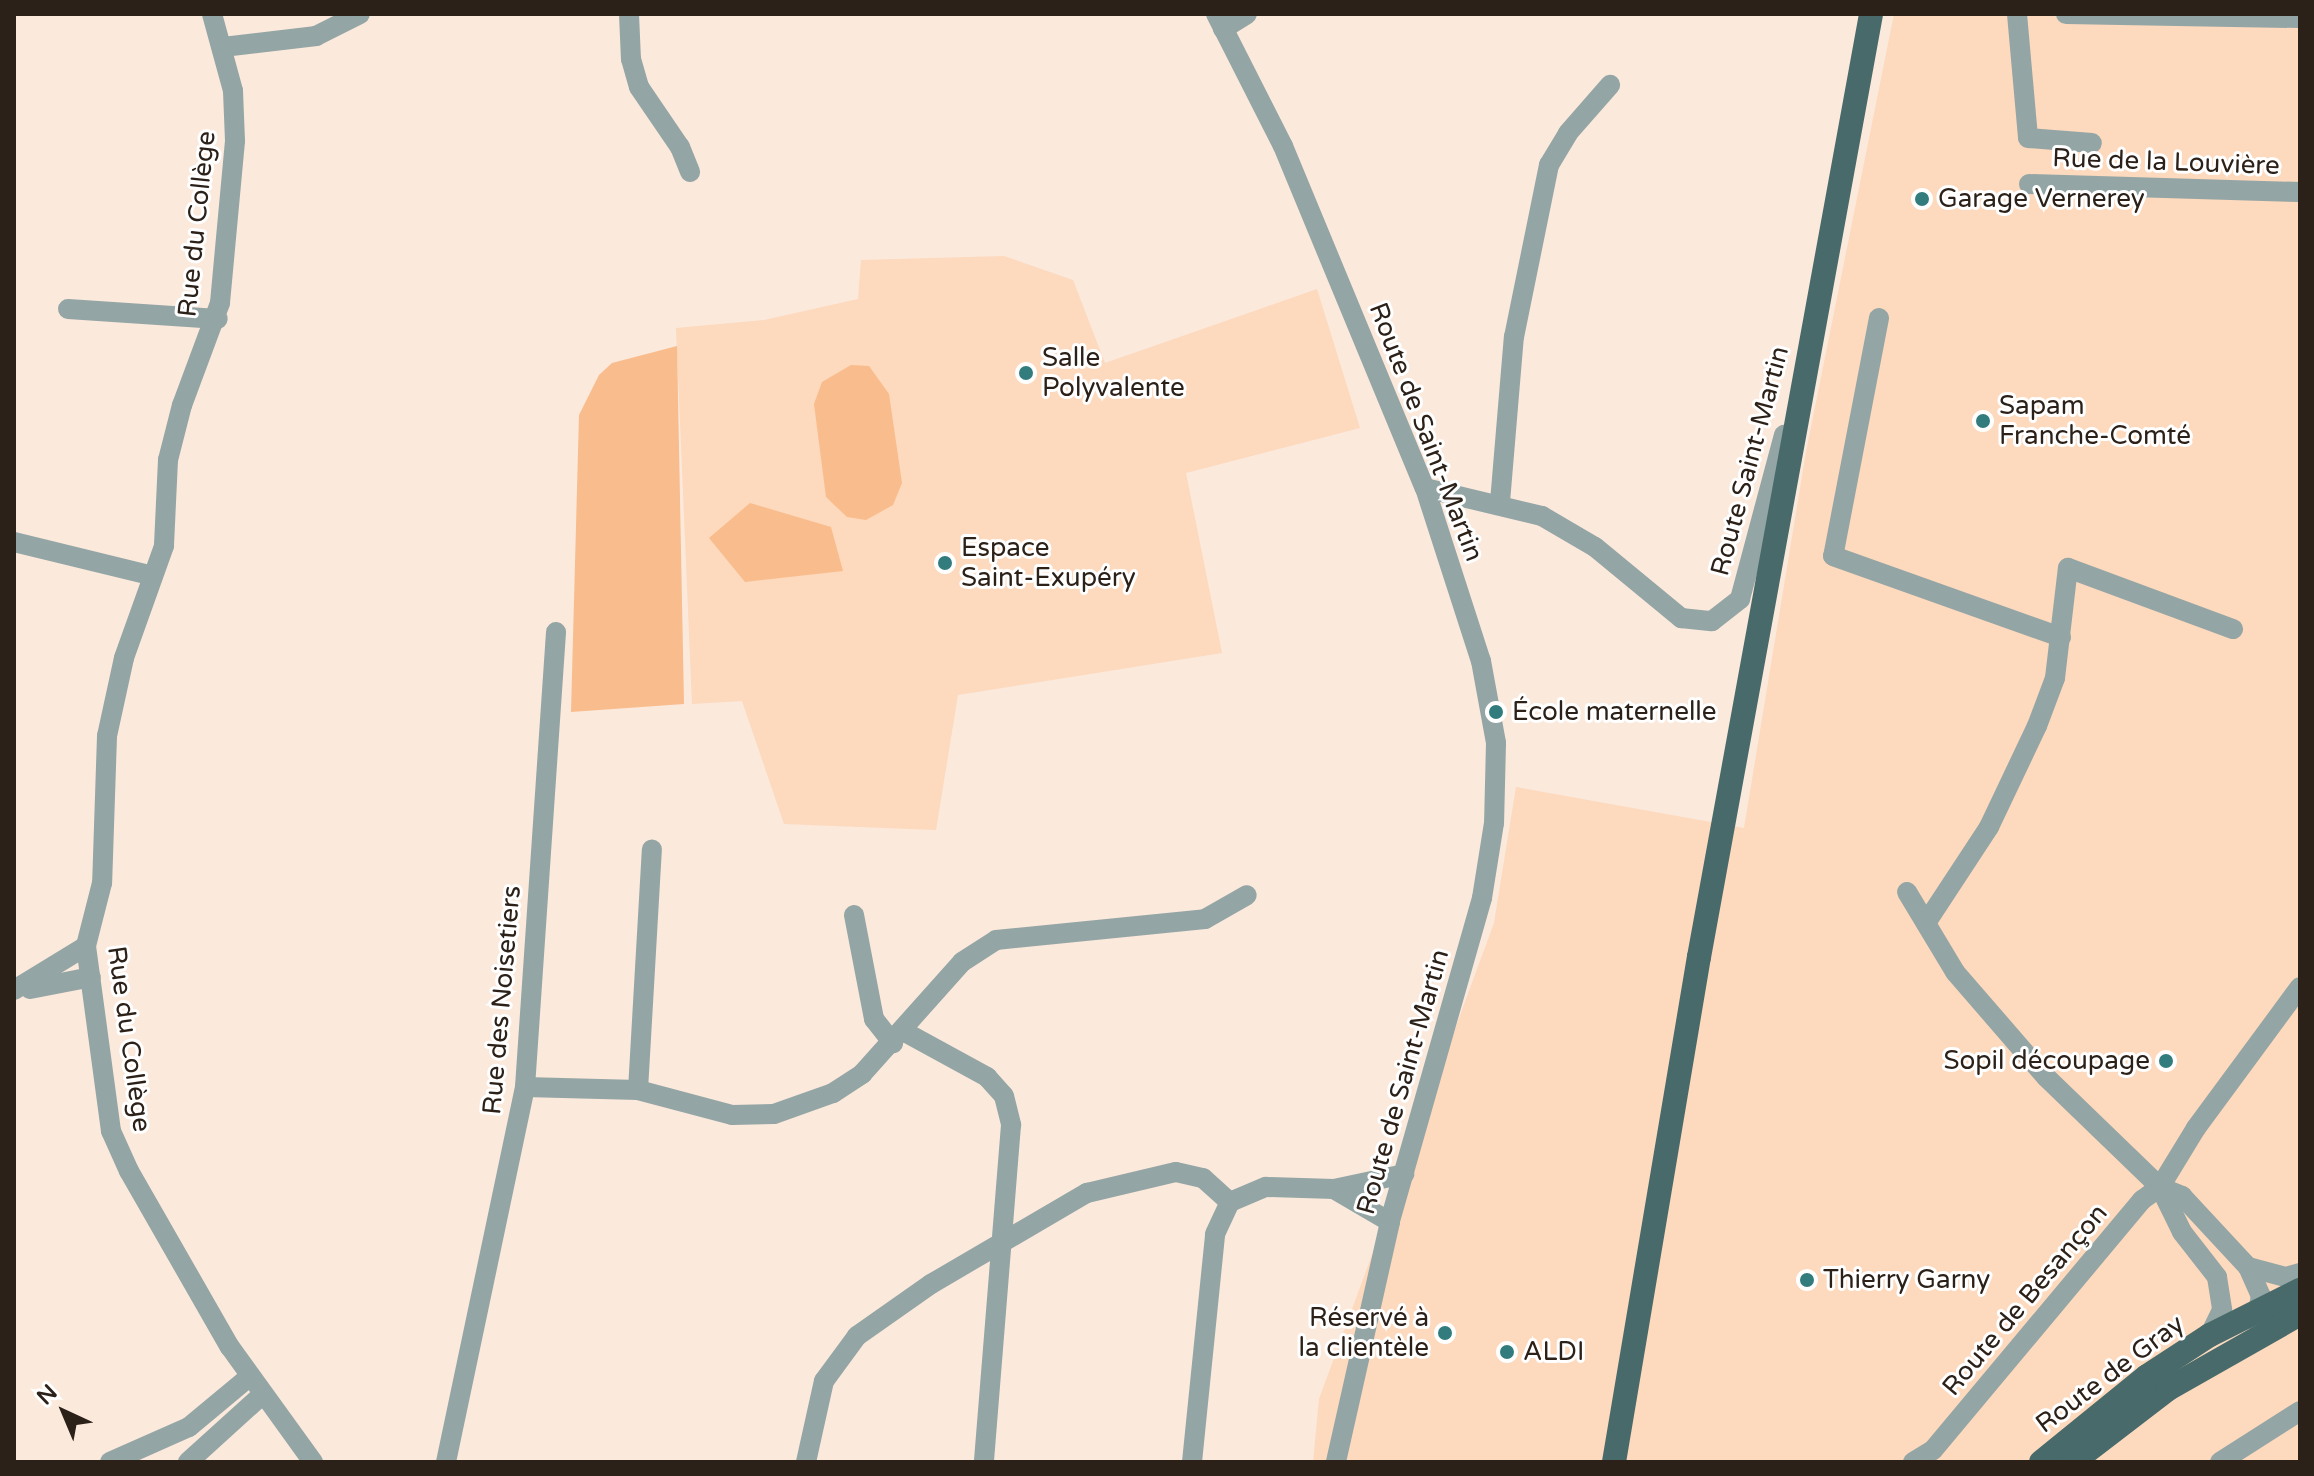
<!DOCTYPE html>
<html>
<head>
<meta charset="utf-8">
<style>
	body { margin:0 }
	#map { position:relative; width:2314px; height:1476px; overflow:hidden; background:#fbe9dc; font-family:"Varela Round",sans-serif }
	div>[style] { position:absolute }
	.built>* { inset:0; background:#fdd9bd }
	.green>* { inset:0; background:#f9bc8c }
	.minor>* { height:20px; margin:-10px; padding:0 10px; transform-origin:10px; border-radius:10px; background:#94a5a5 }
	.major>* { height:24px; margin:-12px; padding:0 12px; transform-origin:12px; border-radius:12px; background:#496a6a }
	.dots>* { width:22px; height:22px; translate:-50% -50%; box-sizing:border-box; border:4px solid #fff; border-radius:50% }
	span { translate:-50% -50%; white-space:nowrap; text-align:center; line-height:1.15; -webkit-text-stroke:6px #fff; paint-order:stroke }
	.street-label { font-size:26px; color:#2c2119 }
	.poi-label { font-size:26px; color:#2c2119 }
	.left { translate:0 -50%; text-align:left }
	.right { translate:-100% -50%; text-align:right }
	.frame { position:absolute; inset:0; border:16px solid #2c2119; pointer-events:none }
	.north { position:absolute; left:24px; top:1372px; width:80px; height:80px; -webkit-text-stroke:6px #fff; paint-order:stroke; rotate:316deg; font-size:22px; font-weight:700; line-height:32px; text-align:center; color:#2c2119 }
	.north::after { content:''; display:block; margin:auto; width:28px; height:36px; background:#2c2119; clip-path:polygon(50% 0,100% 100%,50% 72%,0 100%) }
</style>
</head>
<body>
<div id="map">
	<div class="built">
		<i style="clip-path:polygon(1894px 14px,2300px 14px,2300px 1462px,1313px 1462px,1319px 1399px,1494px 923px,1516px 787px,1744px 828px,1806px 452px)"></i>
		<i style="clip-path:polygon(1004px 256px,1073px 280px,1105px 363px,1317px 289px,1360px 428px,1186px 473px,1222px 653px,958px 695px,936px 830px,784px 824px,742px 701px,692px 704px,676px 328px,764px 320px,858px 299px,861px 260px)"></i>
	</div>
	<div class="green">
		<i style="clip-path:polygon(677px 346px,684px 704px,571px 712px,579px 415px,599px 375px,612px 363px)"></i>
		<i style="clip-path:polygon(851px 365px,869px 366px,889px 394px,902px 483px,893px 505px,866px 520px,847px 517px,826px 497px,814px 404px,822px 382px)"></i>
		<i style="clip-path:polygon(750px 503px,831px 527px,843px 571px,745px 582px,709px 538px)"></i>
	</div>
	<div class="minor">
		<i style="left:212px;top:14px;width:80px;rotate:74.7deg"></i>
		<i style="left:233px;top:91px;width:50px;rotate:87.7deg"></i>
		<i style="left:235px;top:141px;width:163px;rotate:95.3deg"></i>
		<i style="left:220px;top:303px;width:109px;rotate:110.4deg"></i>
		<i style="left:182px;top:405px;width:57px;rotate:104.3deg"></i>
		<i style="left:168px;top:460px;width:86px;rotate:92.7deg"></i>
		<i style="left:164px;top:546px;width:119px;rotate:109.7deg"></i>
		<i style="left:124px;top:658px;width:80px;rotate:102.3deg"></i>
		<i style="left:107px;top:736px;width:147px;rotate:91.9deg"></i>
		<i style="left:102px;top:883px;width:65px;rotate:104.3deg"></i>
		<i style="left:86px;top:946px;width:187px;rotate:82.3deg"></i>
		<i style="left:111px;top:1131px;width:44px;rotate:65.8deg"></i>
		<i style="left:129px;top:1171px;width:203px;rotate:60.2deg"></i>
		<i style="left:230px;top:1347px;width:142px;rotate:54.2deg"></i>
		<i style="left:629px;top:14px;width:45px;rotate:87.5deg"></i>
		<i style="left:631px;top:59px;width:29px;rotate:74deg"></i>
		<i style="left:639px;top:87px;width:73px;rotate:55.7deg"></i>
		<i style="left:680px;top:147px;width:27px;rotate:68deg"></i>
		<i style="left:1216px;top:14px;width:148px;rotate:63.1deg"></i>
		<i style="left:1283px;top:146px;width:370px;rotate:67.5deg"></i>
		<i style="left:1425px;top:488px;width:182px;rotate:72.1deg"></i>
		<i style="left:1481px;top:661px;width:83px;rotate:79.6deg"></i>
		<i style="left:1496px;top:743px;width:80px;rotate:91.4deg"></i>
		<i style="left:1494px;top:823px;width:76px;rotate:99.1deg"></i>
		<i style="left:1482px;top:898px;width:337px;rotate:105.9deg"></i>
		<i style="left:1390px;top:1222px;width:246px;rotate:102.7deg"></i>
		<i style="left:2017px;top:14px;width:124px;rotate:84.9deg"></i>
		<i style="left:2028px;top:138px;width:64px;rotate:4.5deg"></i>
		<i style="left:2066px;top:14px;width:234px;rotate:1deg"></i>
		<i style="left:1223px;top:29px;width:28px;rotate:-32deg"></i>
		<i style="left:223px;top:47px;width:94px;rotate:-6.7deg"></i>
		<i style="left:316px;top:36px;width:49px;rotate:-26.6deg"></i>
		<i style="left:2029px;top:184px;width:271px;rotate:1.7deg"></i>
		<i style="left:68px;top:309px;width:150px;rotate:3.8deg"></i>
		<i style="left:1879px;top:318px;width:242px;rotate:100.9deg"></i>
		<i style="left:1833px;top:556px;width:242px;rotate:19.6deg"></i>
		<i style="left:1425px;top:488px;width:120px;rotate:13.5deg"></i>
		<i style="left:1542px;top:516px;width:61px;rotate:30.3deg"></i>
		<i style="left:1595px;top:547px;width:112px;rotate:39.5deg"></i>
		<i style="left:1681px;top:618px;width:31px;rotate:6deg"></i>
		<i style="left:1712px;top:621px;width:36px;rotate:-38deg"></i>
		<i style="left:1740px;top:599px;width:170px;rotate:-75deg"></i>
		<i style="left:1500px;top:502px;width:166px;rotate:-85.2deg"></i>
		<i style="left:1514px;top:337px;width:176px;rotate:-78.5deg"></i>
		<i style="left:1549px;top:165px;width:37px;rotate:-59deg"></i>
		<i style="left:1568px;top:133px;width:64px;rotate:-48.8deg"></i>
		<i style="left:14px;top:542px;width:143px;rotate:13.7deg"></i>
		<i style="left:1907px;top:892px;width:93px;rotate:59deg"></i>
		<i style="left:1955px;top:972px;width:139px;rotate:49.1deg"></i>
		<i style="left:2046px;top:1077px;width:158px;rotate:44deg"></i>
		<i style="left:2160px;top:1187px;width:24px;rotate:22deg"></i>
		<i style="left:2182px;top:1196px;width:97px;rotate:47.1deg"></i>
		<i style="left:2248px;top:1267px;width:32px;rotate:66deg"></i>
		<i style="left:2261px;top:1296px;width:26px;rotate:101deg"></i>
		<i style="left:854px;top:915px;width:106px;rotate:79.1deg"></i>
		<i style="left:874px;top:1019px;width:31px;rotate:52deg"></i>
		<i style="left:1926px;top:923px;width:115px;rotate:-56.7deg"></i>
		<i style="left:1989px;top:827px;width:112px;rotate:-64.6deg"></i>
		<i style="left:2037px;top:726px;width:51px;rotate:-69.4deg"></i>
		<i style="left:2055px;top:678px;width:111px;rotate:-83.3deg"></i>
		<i style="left:2068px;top:568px;width:176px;rotate:20.3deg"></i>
		<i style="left:30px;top:989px;width:62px;rotate:-11.1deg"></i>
		<i style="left:14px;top:990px;width:84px;rotate:-31.4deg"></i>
		<i style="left:903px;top:1031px;width:96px;rotate:28.7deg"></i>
		<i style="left:987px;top:1077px;width:25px;rotate:48deg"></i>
		<i style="left:1004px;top:1096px;width:30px;rotate:76deg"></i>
		<i style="left:1011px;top:1125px;width:338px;rotate:94.6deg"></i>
		<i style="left:525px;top:1087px;width:113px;rotate:1.5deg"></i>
		<i style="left:638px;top:1090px;width:97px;rotate:14.9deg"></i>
		<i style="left:732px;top:1115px;width:42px;rotate:-1.4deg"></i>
		<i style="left:774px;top:1114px;width:63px;rotate:-19.6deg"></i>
		<i style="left:833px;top:1093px;width:35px;rotate:-33deg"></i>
		<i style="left:862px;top:1074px;width:150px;rotate:-48.2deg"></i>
		<i style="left:962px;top:962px;width:40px;rotate:-32.9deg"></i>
		<i style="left:996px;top:940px;width:210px;rotate:-5.7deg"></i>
		<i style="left:1205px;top:919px;width:48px;rotate:-29.7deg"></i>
		<i style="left:638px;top:1090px;width:241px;rotate:-86.7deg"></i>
		<i style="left:2160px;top:1187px;width:50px;rotate:63.9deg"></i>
		<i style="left:2182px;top:1232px;width:57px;rotate:52.1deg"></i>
		<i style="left:2217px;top:1277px;width:33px;rotate:81deg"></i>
		<i style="left:2222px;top:1310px;width:28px;rotate:116deg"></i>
		<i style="left:1390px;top:1222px;width:65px;rotate:-149.5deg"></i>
		<i style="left:1334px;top:1189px;width:72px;rotate:-12.1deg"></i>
		<i style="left:2248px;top:1267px;width:39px;rotate:15deg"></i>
		<i style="left:2286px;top:1277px;width:15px;rotate:-16deg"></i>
		<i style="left:110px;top:1462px;width:86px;rotate:-23.9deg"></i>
		<i style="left:189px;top:1427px;width:78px;rotate:-39.8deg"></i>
		<i style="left:188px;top:1462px;width:100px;rotate:-42.2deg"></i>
		<i style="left:446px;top:1462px;width:383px;rotate:-78.1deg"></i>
		<i style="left:525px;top:1087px;width:456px;rotate:-86.1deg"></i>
		<i style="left:806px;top:1462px;width:83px;rotate:-77.5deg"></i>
		<i style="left:824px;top:1381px;width:56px;rotate:-53.7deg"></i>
		<i style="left:857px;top:1336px;width:90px;rotate:-35.1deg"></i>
		<i style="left:931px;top:1284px;width:181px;rotate:-30.3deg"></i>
		<i style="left:1087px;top:1193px;width:91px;rotate:-13.3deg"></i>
		<i style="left:1176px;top:1172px;width:28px;rotate:13deg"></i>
		<i style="left:1203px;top:1178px;width:36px;rotate:42deg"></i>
		<i style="left:1230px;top:1202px;width:39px;rotate:-23deg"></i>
		<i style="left:1266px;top:1187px;width:68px;rotate:1.7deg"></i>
		<i style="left:1192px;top:1462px;width:229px;rotate:-84.2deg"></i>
		<i style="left:1215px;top:1234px;width:35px;rotate:-65deg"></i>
		<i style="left:1913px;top:1462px;width:23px;rotate:-31deg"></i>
		<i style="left:1933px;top:1450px;width:326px;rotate:-50.1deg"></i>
		<i style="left:2142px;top:1200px;width:22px;rotate:-36deg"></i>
		<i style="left:2160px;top:1187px;width:69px;rotate:-58.6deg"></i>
		<i style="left:2196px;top:1128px;width:175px;rotate:-53.6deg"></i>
		<i style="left:2220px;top:1462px;width:95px;rotate:-32.5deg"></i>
	</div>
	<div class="major">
		<i style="left:1614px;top:1462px;width:512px;rotate:-80.45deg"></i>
		<i style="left:1699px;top:957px;width:959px;rotate:-79.66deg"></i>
		<i style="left:2041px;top:1462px;width:136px;rotate:-39.1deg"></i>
		<i style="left:2147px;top:1376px;width:75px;rotate:-33.1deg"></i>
		<i style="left:2210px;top:1335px;width:101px;rotate:-26.6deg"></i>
		<i style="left:2073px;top:1462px;width:120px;rotate:-37.5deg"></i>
		<i style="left:2168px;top:1389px;width:152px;rotate:-29.6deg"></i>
	</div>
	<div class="dots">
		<i style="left:1922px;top:199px;background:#337c7d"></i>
		<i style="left:1026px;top:373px;background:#337c7d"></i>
		<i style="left:1983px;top:421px;background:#337c7d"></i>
		<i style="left:945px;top:563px;background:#337c7d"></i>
		<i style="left:1496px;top:712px;background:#337c7d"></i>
		<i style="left:2166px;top:1061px;background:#337c7d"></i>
		<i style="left:1807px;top:1280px;background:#337c7d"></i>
		<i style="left:1445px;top:1333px;background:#337c7d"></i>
		<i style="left:1507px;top:1352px;background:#337c7d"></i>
	</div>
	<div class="street-label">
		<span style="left:2166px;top:162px;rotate:2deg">Rue de la Louvière</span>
		<span style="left:197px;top:224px;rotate:-84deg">Rue du Collège</span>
		<span style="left:1426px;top:432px;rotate:69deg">Route de Saint-Martin</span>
		<span style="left:1750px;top:461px;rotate:-75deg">Route Saint-Martin</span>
		<span style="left:502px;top:1000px;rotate:-85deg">Rue des Noisetiers</span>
		<span style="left:129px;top:1039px;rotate:82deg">Rue du Collège</span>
		<span style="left:1403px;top:1082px;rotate:-74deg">Route de Saint-Martin</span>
		<span style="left:2025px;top:1300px;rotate:-50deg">Route de Besançon</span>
		<span style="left:2110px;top:1374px;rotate:-37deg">Route de Gray</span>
	</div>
	<div class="poi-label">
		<span class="left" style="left:1938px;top:199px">Garage Vernerey</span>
		<span class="left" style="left:1042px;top:373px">Salle<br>Polyvalente</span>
		<span class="left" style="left:1999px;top:421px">Sapam<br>Franche-Comté</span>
		<span class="left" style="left:961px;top:563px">Espace<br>Saint-Exupéry</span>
		<span class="left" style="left:1512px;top:712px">École maternelle</span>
		<span class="right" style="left:2150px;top:1061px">Sopil découpage</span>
		<span class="left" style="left:1823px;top:1280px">Thierry Garny</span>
		<span class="right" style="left:1429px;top:1333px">Réservé à<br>la clientèle</span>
		<span class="left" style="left:1523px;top:1352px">ALDI</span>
	</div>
	<div class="frame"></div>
	<div class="north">N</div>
</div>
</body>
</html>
